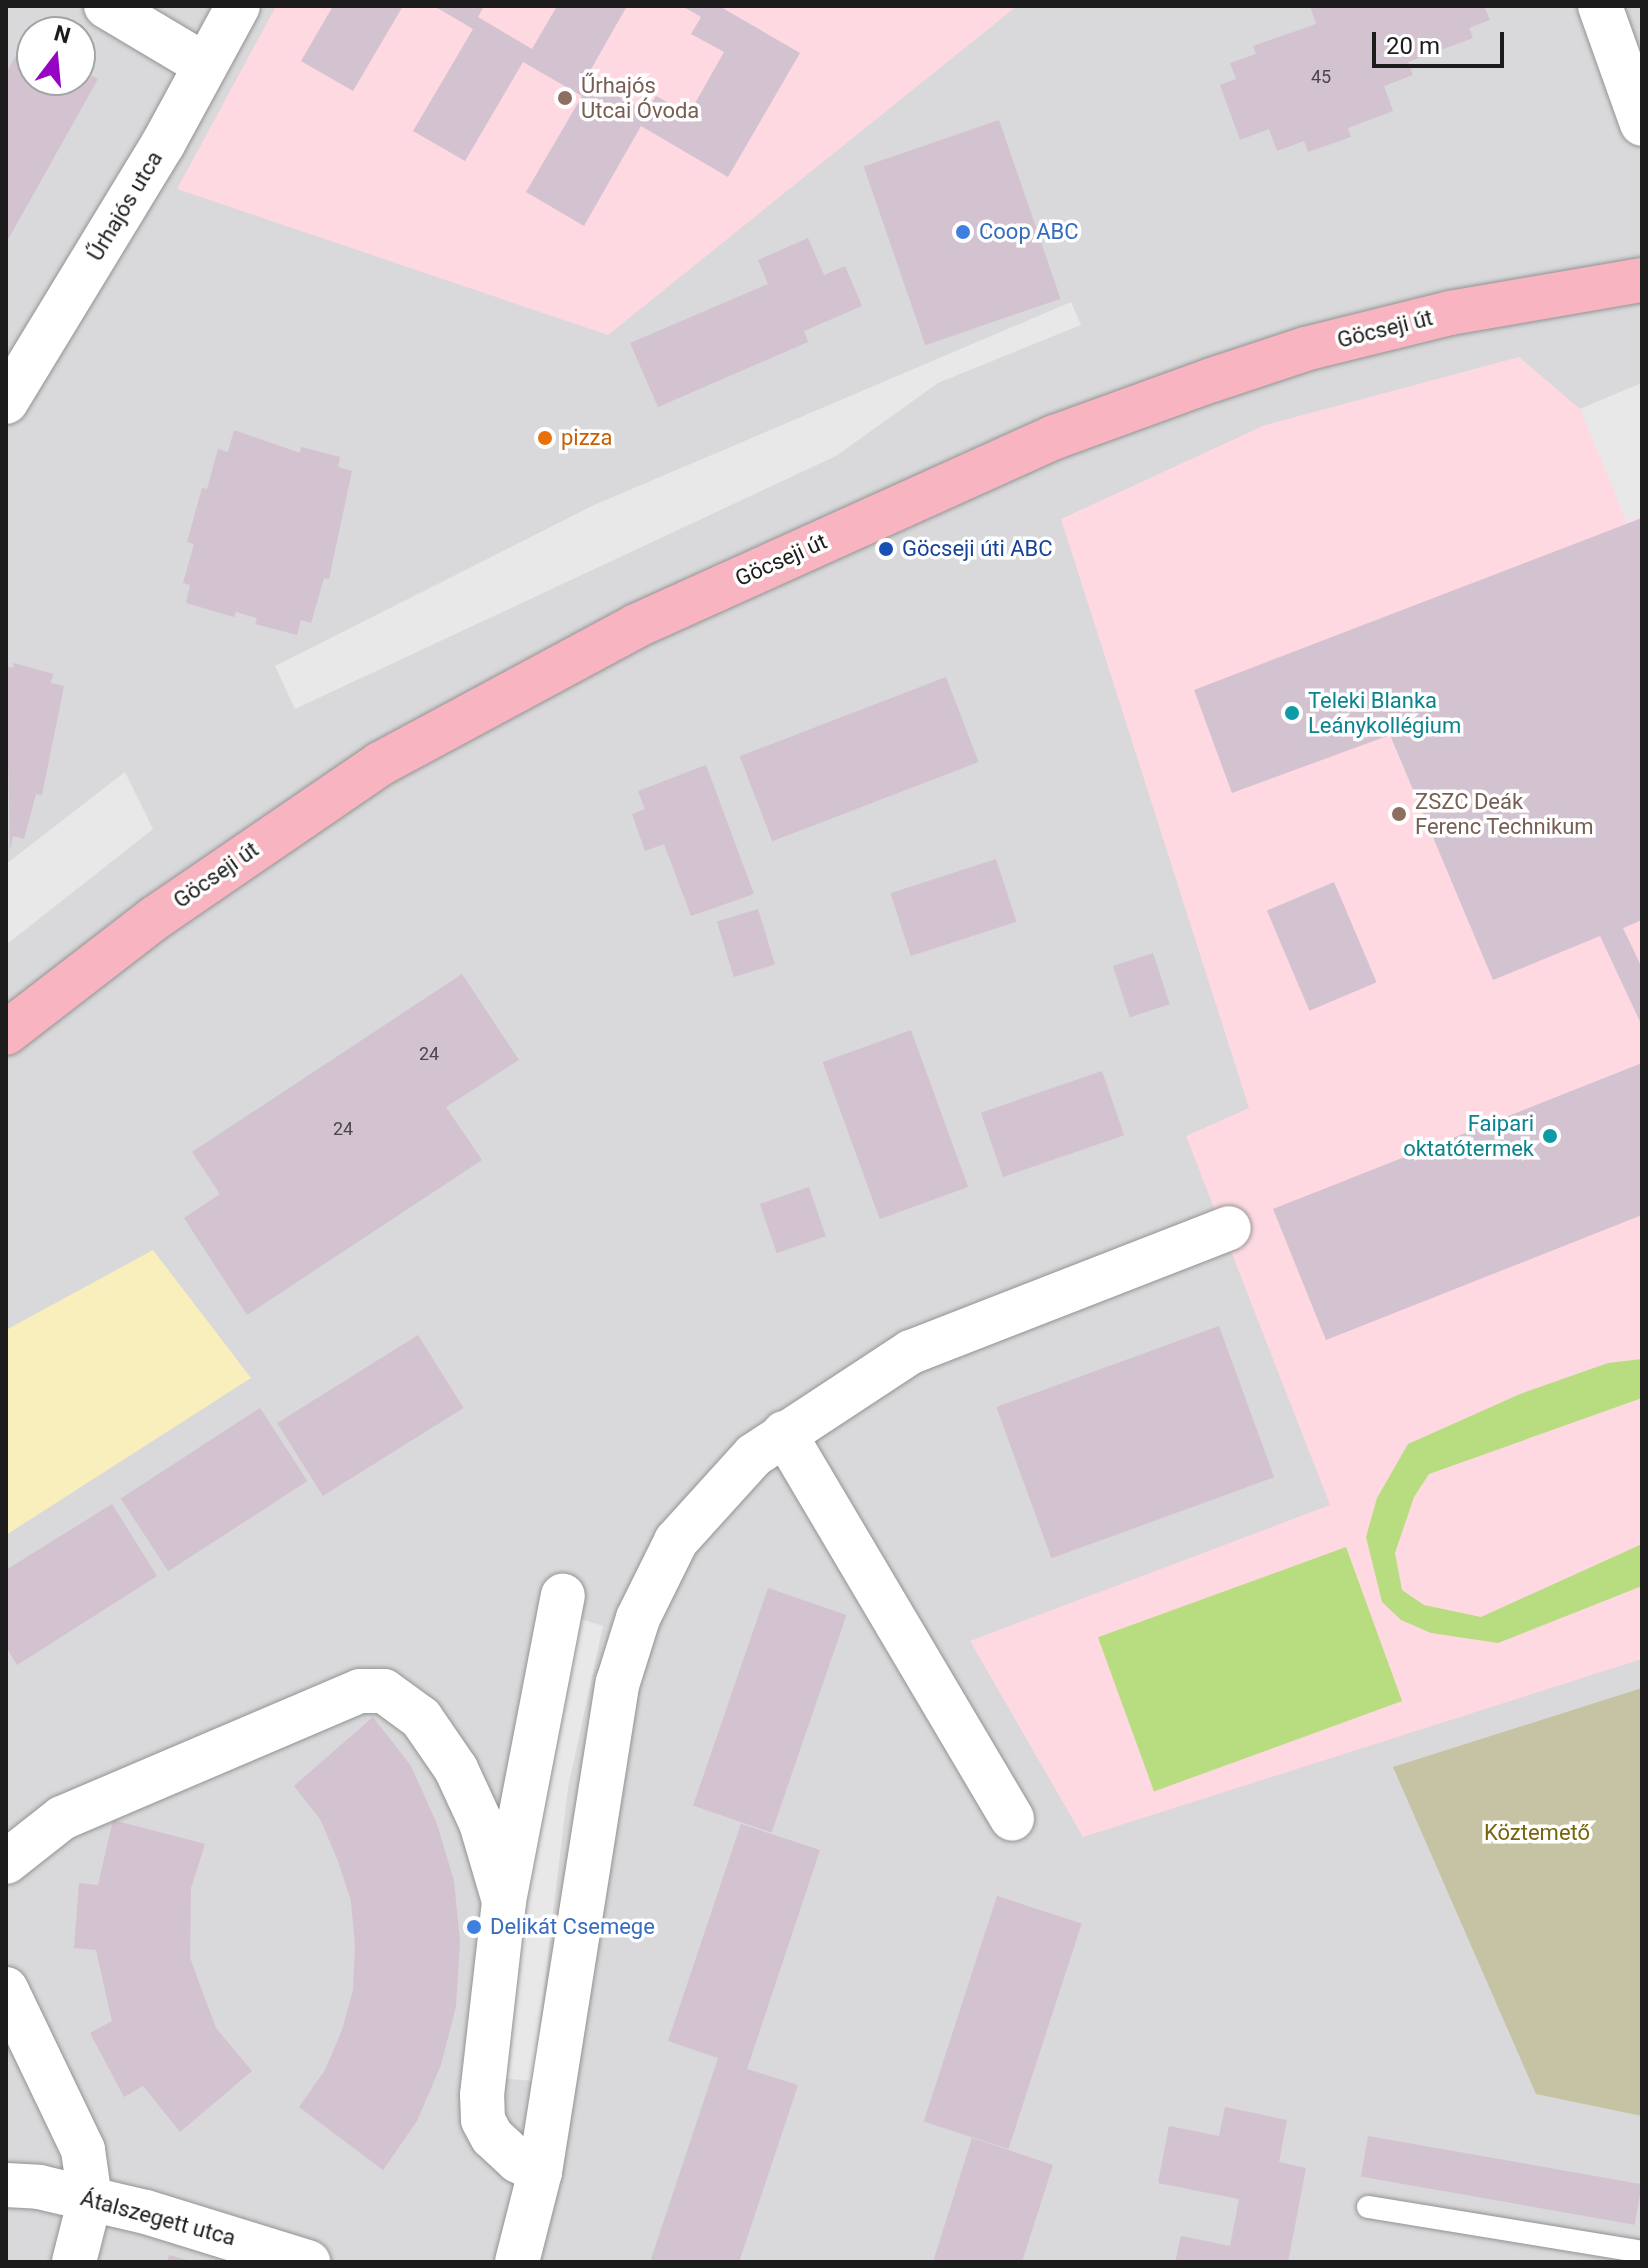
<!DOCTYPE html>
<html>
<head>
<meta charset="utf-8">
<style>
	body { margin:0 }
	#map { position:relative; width:1648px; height:2268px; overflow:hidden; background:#ede1e8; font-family:Roboto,sans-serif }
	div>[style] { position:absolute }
	.residential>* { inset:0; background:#d9d8da }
	.education>* { inset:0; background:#fed9e1 }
	.cemetery>* { inset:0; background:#c5c3a3 }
	.park>* { inset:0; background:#f8efbd }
	.pitch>* { inset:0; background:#b8dc80; transform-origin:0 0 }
	.parking>* { inset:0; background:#e8e8e8 }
	.building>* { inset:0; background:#d3c2d0; transform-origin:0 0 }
	.roads { filter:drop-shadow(0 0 2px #939393) drop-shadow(0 0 2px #939393) }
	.service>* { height:22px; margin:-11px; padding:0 11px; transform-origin:11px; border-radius:11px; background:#fff }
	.minor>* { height:44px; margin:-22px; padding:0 22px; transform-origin:22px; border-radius:22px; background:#fff }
	.secondary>* { height:44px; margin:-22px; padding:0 22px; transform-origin:22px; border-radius:22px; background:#f8b4c0 }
	.dots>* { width:22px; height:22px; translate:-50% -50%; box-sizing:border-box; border:4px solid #fff; border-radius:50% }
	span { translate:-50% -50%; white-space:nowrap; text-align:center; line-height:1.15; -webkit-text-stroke:7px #fff; paint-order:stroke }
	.number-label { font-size:18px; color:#4a4649 }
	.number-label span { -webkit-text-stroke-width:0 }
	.education-label { font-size:22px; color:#785e54 }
	.left { translate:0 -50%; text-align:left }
	.street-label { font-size:22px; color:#1c1c1c }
	.shop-label { font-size:22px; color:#366cbe }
	.food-label { font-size:22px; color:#c56008 }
	.transit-label { font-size:22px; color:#164399 }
	.culture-label { font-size:22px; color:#0d838f }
	.right { translate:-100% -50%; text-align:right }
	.park-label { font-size:22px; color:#76670d }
	.frame { position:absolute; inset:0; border:8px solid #1c1c1c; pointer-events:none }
	.north { position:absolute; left:16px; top:16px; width:80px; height:80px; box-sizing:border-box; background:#fff; border:2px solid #a4a4a4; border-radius:50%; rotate:16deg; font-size:22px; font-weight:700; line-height:32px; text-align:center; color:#1c1c1c }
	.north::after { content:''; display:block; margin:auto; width:28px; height:36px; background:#9704c3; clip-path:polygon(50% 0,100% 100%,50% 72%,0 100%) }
	.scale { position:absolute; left:1372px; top:32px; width:132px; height:36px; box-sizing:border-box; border:4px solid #1c1c1c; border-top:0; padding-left:10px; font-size:24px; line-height:28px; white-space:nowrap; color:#1c1c1c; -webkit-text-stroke:6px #fff; paint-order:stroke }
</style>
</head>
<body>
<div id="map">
	<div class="residential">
		<i style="clip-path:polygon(evenodd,6px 6px,1642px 6px,1642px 2262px,6px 2262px,6px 6px,32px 32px,80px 32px,80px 80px,32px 80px,32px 32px)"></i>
	</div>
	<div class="education">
		<i style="clip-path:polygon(276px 6px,1017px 6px,608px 335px,177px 189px)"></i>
		<i style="clip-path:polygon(1519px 357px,1580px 409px,1642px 383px,1642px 1659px,1083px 1837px,970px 1641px,1330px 1505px,1186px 1136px,1249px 1108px,1061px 519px,1265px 425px)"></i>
	</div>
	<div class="cemetery">
		<i style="clip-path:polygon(1642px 1688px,1642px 2116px,1536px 2094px,1393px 1767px)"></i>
	</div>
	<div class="park">
		<i style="clip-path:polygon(153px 1250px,251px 1378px,6px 1535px,6px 1330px)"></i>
	</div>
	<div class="pitch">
		<i style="clip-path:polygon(1642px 1359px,1642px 1398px,1429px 1474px,1414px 1497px,1395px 1553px,1402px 1590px,1424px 1605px,1481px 1617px,1642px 1544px,1642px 1586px,1498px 1643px,1431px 1633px,1401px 1620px,1382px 1602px,1366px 1537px,1377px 1498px,1408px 1444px,1520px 1394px,1608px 1363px)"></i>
		<i style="left:1346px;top:1547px;width:164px;height:264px;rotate:70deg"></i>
	</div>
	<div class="parking">
		<i style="clip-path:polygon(1071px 302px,1081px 325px,938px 383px,836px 456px,295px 709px,275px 666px,594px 505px)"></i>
		<i style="clip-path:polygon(1642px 383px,1642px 516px,1627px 523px,1580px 409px)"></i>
		<i style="clip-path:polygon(125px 772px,153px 829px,6px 945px,6px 864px)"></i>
		<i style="clip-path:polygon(575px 1617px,603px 1626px,568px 1788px,533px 2081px,498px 2078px,522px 1877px)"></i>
	</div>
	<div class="building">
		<i style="clip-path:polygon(333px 6px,403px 6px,353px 91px,301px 61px)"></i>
		<i style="clip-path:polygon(434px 6px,484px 6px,478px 17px,532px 49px,557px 6px,627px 6px,586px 78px,646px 112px,656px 96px,689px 114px,724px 52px,691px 34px,701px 17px,682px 6px,719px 6px,800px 53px,728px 177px,641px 126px,584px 226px,526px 192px,582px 96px,523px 62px,465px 161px,413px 131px,473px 29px)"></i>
		<i style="clip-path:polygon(1310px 6px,1484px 6px,1490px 20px,1469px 28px,1473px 38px,1408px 62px,1413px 75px,1384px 86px,1393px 111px,1348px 128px,1351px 137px,1308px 152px,1304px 141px,1277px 151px,1269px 129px,1240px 140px,1220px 85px,1236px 79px,1230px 63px,1256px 54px,1253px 46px,1316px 24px)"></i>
		<i style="clip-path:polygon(26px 38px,32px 42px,32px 80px,80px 80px,80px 69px,98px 79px,6px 243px,6px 73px)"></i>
		<i style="left:999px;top:120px;width:189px;height:143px;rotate:71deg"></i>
		<i style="clip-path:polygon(808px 238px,824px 275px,845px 266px,862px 306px,804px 331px,808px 342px,658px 407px,630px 343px,768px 284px,758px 260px)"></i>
		<i style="clip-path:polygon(234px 430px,300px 453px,301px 447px,340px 457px,338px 467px,352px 471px,329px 579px,324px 578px,311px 623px,301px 620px,297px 635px,255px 624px,257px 618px,236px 612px,234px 617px,186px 603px,190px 585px,183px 583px,194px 544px,187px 542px,202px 488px,207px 489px,218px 449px,228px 452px)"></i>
		<i style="clip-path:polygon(1642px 518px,1642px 920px,1623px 928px,1642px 968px,1642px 1026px,1600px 936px,1493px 980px,1390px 735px,1232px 793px,1194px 690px)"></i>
		<i style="clip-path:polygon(14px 663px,53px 674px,51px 683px,64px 686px,42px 795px,36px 794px,24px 839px,13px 836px,10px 851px,6px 666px,13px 668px)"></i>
		<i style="left:946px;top:677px;width:91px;height:221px;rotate:69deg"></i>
		<i style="clip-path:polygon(706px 765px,754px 894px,691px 916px,664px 844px,645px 851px,632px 814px,645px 809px,638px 791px)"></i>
		<i style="left:996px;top:859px;width:66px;height:111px;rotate:72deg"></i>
		<i style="left:1334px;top:882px;width:109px;height:73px;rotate:67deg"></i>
		<i style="left:758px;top:909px;width:58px;height:43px;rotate:73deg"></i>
		<i style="left:1153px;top:953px;width:54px;height:42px;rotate:72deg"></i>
		<i style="clip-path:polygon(462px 974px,519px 1060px,446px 1107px,482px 1160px,247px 1315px,184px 1218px,220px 1194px,192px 1152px)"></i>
		<i style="left:911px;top:1030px;width:167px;height:94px;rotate:70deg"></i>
		<i style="clip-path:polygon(1642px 1063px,1642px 1215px,1326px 1340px,1273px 1209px)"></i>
		<i style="left:1102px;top:1071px;width:68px;height:128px;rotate:71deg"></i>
		<i style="left:809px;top:1187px;width:52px;height:52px;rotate:71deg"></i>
		<i style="left:1219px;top:1326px;width:161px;height:237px;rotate:70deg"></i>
		<i style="left:418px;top:1335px;width:86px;height:166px;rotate:58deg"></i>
		<i style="left:260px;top:1408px;width:87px;height:166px;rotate:57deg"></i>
		<i style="clip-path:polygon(112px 1504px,157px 1576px,17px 1665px,6px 1647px,6px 1570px)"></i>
		<i style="left:768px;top:1588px;width:83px;height:230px;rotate:19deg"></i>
		<i style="clip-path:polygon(373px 1717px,411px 1766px,437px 1824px,454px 1881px,460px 1942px,456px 2006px,441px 2065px,417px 2121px,383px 2170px,299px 2107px,325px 2070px,342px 2030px,353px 1990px,355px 1946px,351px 1901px,338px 1861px,320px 1819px,294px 1786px)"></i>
		<i style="clip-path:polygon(113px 1820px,205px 1844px,191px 1888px,190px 1958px,216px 2028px,252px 2071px,180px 2132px,143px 2086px,124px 2097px,90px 2033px,112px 2021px,96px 1950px,74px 1948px,79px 1883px,98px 1885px)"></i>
		<i style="clip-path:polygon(741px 1824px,820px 1850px,747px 2069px,798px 2085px,739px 2262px,650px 2262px,718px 2058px,668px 2041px)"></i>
		<i style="left:997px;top:1896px;width:89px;height:237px;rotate:18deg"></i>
		<i style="clip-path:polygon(1225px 2107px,1287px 2120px,1279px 2162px,1306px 2168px,1288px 2262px,1175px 2262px,1181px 2236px,1230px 2246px,1239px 2199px,1158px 2183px,1169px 2126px,1219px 2136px)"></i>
		<i style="left:1368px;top:2136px;width:278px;height:41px;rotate:10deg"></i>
		<i style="clip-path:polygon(972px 2138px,1053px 2165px,1022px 2262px,933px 2262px)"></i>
		<i style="clip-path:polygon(169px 2255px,191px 2261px,191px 2262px,167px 2262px)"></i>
	</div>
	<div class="roads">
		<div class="service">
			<i style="left:1368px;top:2207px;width:278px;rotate:9.3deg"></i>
		</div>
		<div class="minor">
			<i style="left:106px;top:6px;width:115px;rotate:30.8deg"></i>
			<i style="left:1600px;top:6px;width:125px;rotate:70.4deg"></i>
			<i style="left:6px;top:402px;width:302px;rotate:-58.7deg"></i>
			<i style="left:163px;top:144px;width:157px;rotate:-61.5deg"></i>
			<i style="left:784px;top:1433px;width:448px;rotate:59.4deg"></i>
			<i style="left:6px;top:1862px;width:71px;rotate:-38.2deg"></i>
			<i style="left:62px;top:1818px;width:324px;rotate:-23.1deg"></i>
			<i style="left:360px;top:1691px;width:24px"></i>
			<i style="left:384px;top:1691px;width:46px;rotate:36.1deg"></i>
			<i style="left:421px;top:1718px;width:62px;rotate:55.5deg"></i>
			<i style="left:456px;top:1769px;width:60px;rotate:65.2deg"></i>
			<i style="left:481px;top:1823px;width:81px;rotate:73.6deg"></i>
			<i style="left:6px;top:1989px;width:178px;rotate:64.4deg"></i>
			<i style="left:83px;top:2150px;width:49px;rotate:81.9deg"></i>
			<i style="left:90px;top:2199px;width:65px;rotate:104.3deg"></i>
			<i style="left:540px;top:2172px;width:25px;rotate:-153deg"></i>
			<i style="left:518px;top:2161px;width:35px;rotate:-137deg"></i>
			<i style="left:492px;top:2137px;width:19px;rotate:-118deg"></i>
			<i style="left:483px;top:2120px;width:25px;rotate:-92deg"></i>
			<i style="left:482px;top:2095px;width:195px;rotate:-83.5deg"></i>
			<i style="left:504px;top:1901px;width:311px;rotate:-79.1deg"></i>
			<i style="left:6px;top:2185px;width:33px;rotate:3deg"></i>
			<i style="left:39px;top:2187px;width:110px;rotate:13.2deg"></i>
			<i style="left:146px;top:2212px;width:170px;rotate:17.2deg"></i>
			<i style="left:517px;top:2262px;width:93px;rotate:-75.7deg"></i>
			<i style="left:540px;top:2172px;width:496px;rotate:-81deg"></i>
			<i style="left:618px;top:1682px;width:67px;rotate:-72.6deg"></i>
			<i style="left:638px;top:1618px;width:86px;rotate:-63.7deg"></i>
			<i style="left:676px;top:1541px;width:116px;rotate:-47.8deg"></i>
			<i style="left:754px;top:1455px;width:188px;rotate:-33.3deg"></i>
			<i style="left:911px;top:1352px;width:341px;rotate:-21.3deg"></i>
		</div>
		<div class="secondary">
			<i style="left:6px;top:1033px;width:188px;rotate:-37.7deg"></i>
			<i style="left:155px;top:918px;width:273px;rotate:-34.4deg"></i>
			<i style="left:380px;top:764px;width:291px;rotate:-28.3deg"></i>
			<i style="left:636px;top:626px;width:460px;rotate:-24.3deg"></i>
			<i style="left:1055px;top:437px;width:167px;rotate:-20deg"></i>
			<i style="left:1212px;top:380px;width:98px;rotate:-18.4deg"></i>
			<i style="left:1305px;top:349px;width:149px;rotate:-13.9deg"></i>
			<i style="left:1450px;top:313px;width:195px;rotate:-9.8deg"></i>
		</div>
	</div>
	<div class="dots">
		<i style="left:565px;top:98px;background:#8d6e63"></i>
		<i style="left:963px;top:232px;background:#3f7fe0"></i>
		<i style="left:545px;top:438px;background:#e8710a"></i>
		<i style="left:886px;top:549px;background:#1a4fb4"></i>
		<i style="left:1292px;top:713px;background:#0f9aa8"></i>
		<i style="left:1399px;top:814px;background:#8d6e63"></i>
		<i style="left:1550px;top:1136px;background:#0f9aa8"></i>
		<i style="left:474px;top:1927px;background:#3f7fe0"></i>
	</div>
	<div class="number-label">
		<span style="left:1321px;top:77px">45</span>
		<span style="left:429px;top:1054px">24</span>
		<span style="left:343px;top:1129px">24</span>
	</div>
	<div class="education-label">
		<span class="left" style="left:581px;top:98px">Űrhajós<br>Utcai Óvoda</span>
		<span class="left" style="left:1415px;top:814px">ZSZC Deák<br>Ferenc Technikum</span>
	</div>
	<div class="street-label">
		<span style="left:125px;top:206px;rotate:-59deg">Űrhajós utca</span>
		<span style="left:1385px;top:329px;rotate:-14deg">Göcseji út</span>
		<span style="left:781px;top:560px;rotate:-24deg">Göcseji út</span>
		<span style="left:216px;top:875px;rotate:-35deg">Göcseji út</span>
		<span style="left:158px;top:2218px;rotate:15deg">Átalszegett utca</span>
	</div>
	<div class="shop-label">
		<span class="left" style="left:979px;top:232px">Coop ABC</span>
		<span class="left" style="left:490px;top:1927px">Delikát Csemege</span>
	</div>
	<div class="food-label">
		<span class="left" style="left:561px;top:438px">pizza</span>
	</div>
	<div class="transit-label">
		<span class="left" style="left:902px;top:549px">Göcseji úti ABC</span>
	</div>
	<div class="culture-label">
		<span class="left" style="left:1308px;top:713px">Teleki Blanka<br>Leánykollégium</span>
		<span class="right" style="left:1534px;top:1136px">Faipari<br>oktatótermek</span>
	</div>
	<div class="park-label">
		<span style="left:1537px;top:1833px">Köztemető</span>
	</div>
	<div class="frame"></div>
	<div class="north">N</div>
	<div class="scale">20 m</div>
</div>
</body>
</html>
